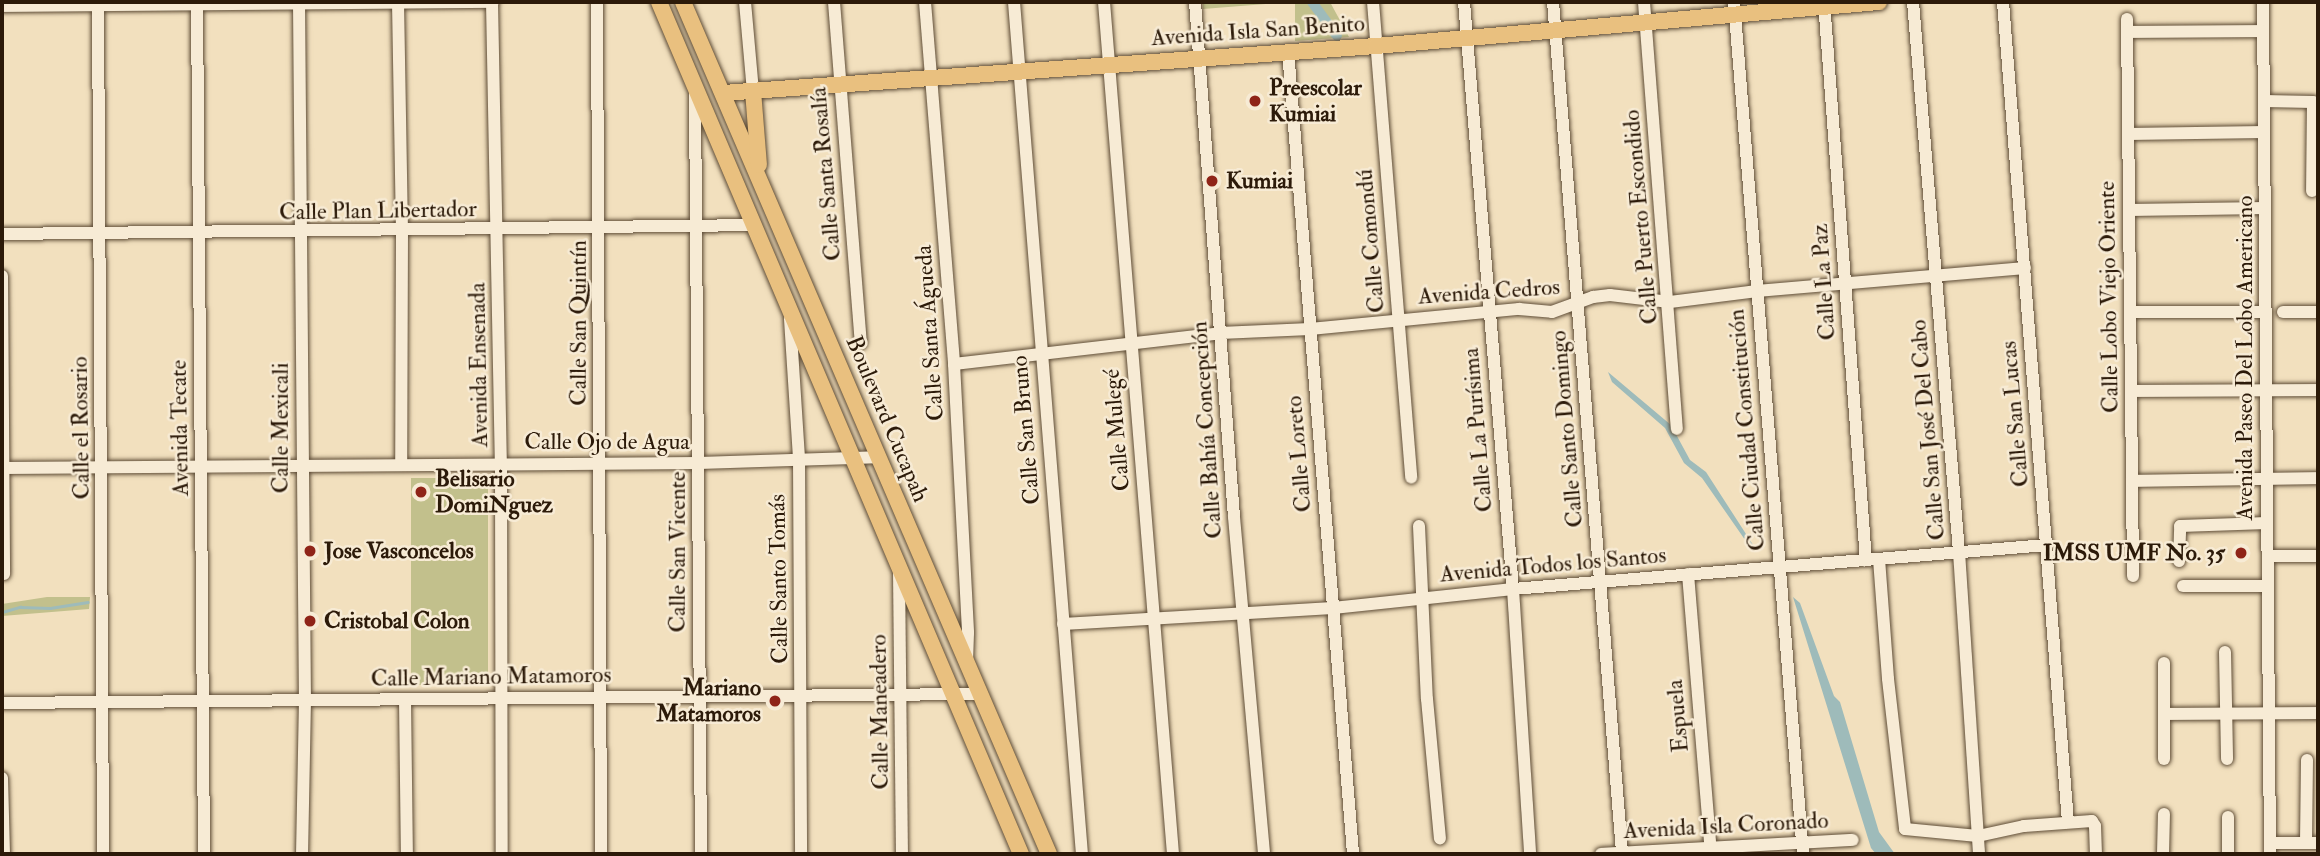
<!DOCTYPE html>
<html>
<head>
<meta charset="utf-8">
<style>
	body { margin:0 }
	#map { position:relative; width:2320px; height:856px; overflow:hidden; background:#f2e0be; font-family:"IM FELL Double Pica",serif }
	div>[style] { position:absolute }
	.green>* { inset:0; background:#c2c08c; transform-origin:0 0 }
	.water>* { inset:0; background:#9ebbba }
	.stream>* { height:2.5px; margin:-1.25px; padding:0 1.25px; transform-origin:1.25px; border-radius:1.25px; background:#9ebbba }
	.canal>* { height:10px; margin:-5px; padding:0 5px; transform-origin:5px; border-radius:5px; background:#9ebbba }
	.roads { filter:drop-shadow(0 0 2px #5e4c36) drop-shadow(0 0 2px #5e4c36) }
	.minor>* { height:12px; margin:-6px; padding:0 6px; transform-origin:6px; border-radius:6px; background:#f7ebd5 }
	.major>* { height:16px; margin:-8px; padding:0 8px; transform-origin:8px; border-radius:8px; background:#e9c07f }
	.dots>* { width:19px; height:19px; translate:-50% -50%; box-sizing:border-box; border:4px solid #f7ebd5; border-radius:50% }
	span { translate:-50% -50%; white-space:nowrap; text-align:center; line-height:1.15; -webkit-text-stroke:5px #f7ebd5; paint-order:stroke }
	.street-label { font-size:23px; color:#2c1a09 }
	.poi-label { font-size:23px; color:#2c1a09; font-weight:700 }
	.left { translate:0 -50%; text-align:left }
	.right { translate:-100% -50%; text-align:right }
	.frame { position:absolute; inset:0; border:4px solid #2c1a09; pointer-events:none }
</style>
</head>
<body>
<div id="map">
	<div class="green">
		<i style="clip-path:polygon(1203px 2px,1330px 2px,1349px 37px,1295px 41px,1295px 4px,1290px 2px,1203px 9px)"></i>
		<i style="left:411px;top:478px;width:77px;height:207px"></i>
		<i style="clip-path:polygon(47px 597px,90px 597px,89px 609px,2px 616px,2px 604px)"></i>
	</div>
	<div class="water">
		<i style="clip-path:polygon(1608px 372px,1671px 425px,1690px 460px,1706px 472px,1757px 551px,1750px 547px,1702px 478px,1684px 463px,1665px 428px,1612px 382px)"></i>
		<i style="clip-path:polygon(1793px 597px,1800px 603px,1834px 696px,1840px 702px,1879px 832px,1895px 854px,1876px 854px,1871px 848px)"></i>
	</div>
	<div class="stream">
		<i style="left:2px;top:612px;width:19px;rotate:-16deg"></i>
		<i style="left:20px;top:607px;width:30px;rotate:2deg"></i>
		<i style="left:50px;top:608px;width:38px;rotate:-9deg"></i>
	</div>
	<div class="canal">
		<i style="left:1312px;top:2px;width:42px;rotate:53.7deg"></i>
	</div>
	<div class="roads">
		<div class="minor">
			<i style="left:98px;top:2px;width:852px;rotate:89.66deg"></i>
			<i style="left:197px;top:2px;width:852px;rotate:89.53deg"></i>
			<i style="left:299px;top:2px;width:698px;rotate:89.51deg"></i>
			<i style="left:305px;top:700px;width:154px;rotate:91.1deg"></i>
			<i style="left:398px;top:2px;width:229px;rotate:89deg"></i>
			<i style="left:402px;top:231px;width:232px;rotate:90.2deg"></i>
			<i style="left:492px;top:2px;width:462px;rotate:88.9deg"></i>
			<i style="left:501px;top:464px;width:390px;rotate:89.9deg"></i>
			<i style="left:597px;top:2px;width:852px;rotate:89.73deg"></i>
			<i style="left:745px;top:2px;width:89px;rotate:84.9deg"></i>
			<i style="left:834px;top:2px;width:342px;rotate:85.5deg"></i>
			<i style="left:925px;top:2px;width:363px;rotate:85.4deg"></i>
			<i style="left:954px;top:364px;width:269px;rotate:87deg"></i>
			<i style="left:968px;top:633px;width:29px;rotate:92deg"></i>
			<i style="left:1014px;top:2px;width:855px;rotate:85.44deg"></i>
			<i style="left:1104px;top:2px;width:855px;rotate:85.37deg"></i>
			<i style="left:1195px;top:2px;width:516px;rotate:85.67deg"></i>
			<i style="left:1234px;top:517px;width:338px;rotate:84.9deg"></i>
			<i style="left:1373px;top:2px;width:477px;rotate:85.4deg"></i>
			<i style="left:1464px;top:2px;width:589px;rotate:85.23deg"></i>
			<i style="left:1513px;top:589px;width:266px;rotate:86.3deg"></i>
			<i style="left:1553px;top:2px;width:853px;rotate:85.36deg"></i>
			<i style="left:1644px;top:2px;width:428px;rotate:85.6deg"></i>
			<i style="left:1734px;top:2px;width:855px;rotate:85.37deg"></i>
			<i style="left:1824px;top:2px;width:560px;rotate:85.7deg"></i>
			<i style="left:1913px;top:2px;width:552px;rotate:85.22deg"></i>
			<i style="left:1959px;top:552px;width:303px;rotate:86.2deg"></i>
			<i style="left:2003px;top:2px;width:823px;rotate:85.47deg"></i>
			<i style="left:2263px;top:2px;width:852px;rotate:89.53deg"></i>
			<i style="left:2px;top:6px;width:491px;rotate:-0.5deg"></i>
			<i style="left:2127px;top:19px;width:557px;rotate:89.38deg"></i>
			<i style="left:2127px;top:32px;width:136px;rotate:-0.4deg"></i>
			<i style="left:1288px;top:51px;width:806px;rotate:85.37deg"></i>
			<i style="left:695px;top:93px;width:761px;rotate:89.55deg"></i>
			<i style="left:2264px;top:101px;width:49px;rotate:1.2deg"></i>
			<i style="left:2313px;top:102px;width:89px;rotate:90.6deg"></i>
			<i style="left:2128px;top:134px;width:136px;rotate:-0.8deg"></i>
			<i style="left:2129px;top:210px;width:136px;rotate:-0.8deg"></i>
			<i style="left:2px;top:234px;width:753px;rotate:-0.68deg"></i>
			<i style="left:2px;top:276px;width:298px;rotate:89.6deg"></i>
			<i style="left:2130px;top:312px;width:136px"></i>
			<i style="left:2283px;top:312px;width:35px"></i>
			<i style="left:790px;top:319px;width:139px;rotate:86.3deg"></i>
			<i style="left:799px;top:458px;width:396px;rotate:89.7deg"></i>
			<i style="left:954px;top:364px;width:268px;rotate:-6.6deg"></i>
			<i style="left:1220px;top:333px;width:90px;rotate:-2.5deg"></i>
			<i style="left:1310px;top:329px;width:210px;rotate:-5.5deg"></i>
			<i style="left:1519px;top:309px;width:33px;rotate:5deg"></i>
			<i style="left:1552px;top:312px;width:44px;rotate:-20.1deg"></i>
			<i style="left:1593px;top:297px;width:17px;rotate:-7deg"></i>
			<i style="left:1610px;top:295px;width:60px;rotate:6.7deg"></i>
			<i style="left:1670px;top:302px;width:88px;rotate:-7.2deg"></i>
			<i style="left:1757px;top:291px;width:269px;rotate:-4.9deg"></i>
			<i style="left:2131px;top:391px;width:187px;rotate:-0.3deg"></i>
			<i style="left:2px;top:468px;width:697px;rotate:-0.41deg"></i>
			<i style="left:699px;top:463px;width:177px;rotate:-1.9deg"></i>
			<i style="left:2132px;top:481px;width:186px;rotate:-0.9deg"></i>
			<i style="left:1419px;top:526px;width:173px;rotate:87.4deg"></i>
			<i style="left:1427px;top:699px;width:140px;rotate:84.7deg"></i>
			<i style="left:2268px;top:556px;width:50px"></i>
			<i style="left:1879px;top:559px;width:120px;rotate:85.7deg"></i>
			<i style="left:1888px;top:679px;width:151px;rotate:83.5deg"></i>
			<i style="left:1905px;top:829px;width:73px;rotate:5.5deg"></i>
			<i style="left:1978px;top:836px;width:47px;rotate:-12.3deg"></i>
			<i style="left:2024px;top:826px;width:68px;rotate:-4.2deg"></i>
			<i style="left:2092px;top:821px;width:6px;rotate:59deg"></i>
			<i style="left:2095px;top:826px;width:28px;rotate:88deg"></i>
			<i style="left:2179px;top:561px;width:35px;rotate:-88deg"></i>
			<i style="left:2180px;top:526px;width:87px;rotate:-2deg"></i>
			<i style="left:899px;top:572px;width:282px;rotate:89.4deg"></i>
			<i style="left:1688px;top:574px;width:281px;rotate:85.3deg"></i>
			<i style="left:2183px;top:586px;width:84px"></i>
			<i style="left:1063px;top:624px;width:270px;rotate:-3.4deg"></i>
			<i style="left:1333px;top:608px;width:181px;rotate:-6deg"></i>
			<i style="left:1513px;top:589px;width:536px;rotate:-4.71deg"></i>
			<i style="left:2225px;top:652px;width:107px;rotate:88.9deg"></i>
			<i style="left:405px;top:699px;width:155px;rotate:89.3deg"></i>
			<i style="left:2px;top:703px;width:978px;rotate:-0.53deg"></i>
			<i style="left:2164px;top:714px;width:154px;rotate:-0.4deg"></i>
			<i style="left:2164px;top:759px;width:96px;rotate:-90deg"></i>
			<i style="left:2px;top:778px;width:76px;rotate:88.5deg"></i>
			<i style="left:2228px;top:817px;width:37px;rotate:90deg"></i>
			<i style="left:2306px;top:842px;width:82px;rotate:-89.3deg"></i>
			<i style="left:2270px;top:843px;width:48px"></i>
			<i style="left:1601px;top:854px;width:252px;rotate:-3.2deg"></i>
			<i style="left:2163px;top:854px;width:40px;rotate:-88.6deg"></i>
		</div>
		<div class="major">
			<i style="left:659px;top:2px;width:926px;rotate:66.98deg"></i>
			<i style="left:683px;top:2px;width:927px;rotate:66.75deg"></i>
			<i style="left:753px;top:91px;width:74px;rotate:85.4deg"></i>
			<i style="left:723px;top:93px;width:655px;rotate:-4.12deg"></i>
			<i style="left:1376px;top:46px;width:505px;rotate:-5deg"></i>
		</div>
	</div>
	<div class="dots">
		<i style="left:1255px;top:101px;background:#8f2418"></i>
		<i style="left:1212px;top:181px;background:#8f2418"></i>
		<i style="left:421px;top:492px;background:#8f2418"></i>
		<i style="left:310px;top:551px;background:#8f2418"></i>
		<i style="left:2241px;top:553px;background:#8f2418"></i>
		<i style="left:310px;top:621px;background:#8f2418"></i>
		<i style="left:775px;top:701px;background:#8f2418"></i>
	</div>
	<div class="street-label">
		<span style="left:1258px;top:31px;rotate:-4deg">Avenida Isla San Benito</span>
		<span style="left:826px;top:174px;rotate:-95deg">Calle Santa Rosalía</span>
		<span style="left:378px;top:211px;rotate:-1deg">Calle Plan Libertador</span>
		<span style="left:1641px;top:217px;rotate:-95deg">Calle Puerto Escondido</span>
		<span style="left:1371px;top:241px;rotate:-95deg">Calle Comondú</span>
		<span style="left:1824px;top:282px;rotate:-94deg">Calle La Paz</span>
		<span style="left:1489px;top:292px;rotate:-4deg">Avenida Cedros</span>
		<span style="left:2109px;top:297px;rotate:-91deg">Calle Lobo Viejo Oriente</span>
		<span style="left:579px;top:323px;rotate:-90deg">Calle San Quintín</span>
		<span style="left:930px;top:333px;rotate:-94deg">Calle Santa Águeda</span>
		<span style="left:2245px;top:358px;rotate:-90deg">Avenida Paseo Del Lobo Americano</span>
		<span style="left:479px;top:365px;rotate:-91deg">Avenida Ensenada</span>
		<span style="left:2015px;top:414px;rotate:-95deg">Calle San Lucas</span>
		<span style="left:887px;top:419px;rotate:67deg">Boulevard Cucapah</span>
		<span style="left:81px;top:428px;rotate:-91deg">Calle el Rosario</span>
		<span style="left:180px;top:428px;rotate:-91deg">Avenida Tecate</span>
		<span style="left:281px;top:428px;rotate:-90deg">Calle Mexicali</span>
		<span style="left:1567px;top:429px;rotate:-95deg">Calle Santo Domingo</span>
		<span style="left:1026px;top:430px;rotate:-95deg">Calle San Bruno</span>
		<span style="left:1117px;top:430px;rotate:-95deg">Calle Mulegé</span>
		<span style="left:1207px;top:430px;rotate:-94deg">Calle Bahía Concepción</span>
		<span style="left:1478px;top:430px;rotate:-95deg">Calle La Purísima</span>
		<span style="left:1747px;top:430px;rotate:-95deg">Calle Ciudad Constitución</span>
		<span style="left:1928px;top:430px;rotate:-95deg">Calle San José Del Cabo</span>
		<span style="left:607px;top:442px">Calle Ojo de Agua</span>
		<span style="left:1299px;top:454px;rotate:-95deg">Calle Loreto</span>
		<span style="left:678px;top:552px;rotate:-90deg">Calle San Vicente</span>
		<span style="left:1553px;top:565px;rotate:-5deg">Avenida Todos los Santos</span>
		<span style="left:779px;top:579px;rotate:-91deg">Calle Santo Tomás</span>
		<span style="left:491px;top:677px;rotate:-1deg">Calle Mariano Matamoros</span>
		<span style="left:880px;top:712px;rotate:-91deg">Calle Maneadero</span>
		<span style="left:1678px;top:716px;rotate:-95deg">Espuela</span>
		<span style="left:1726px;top:826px;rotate:-3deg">Avenida Isla Coronado</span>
	</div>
	<div class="poi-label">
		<span class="left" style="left:1269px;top:101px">Preescolar<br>Kumiai</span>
		<span class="left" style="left:1226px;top:181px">Kumiai</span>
		<span class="left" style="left:435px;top:492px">Belisario<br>DomiNguez</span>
		<span class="left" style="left:324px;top:551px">Jose Vasconcelos</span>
		<span class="right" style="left:2225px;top:553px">IMSS UMF No. 35</span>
		<span class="left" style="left:324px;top:621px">Cristobal Colon</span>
		<span class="right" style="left:761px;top:701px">Mariano<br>Matamoros</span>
	</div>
	<div class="frame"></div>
</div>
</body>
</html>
